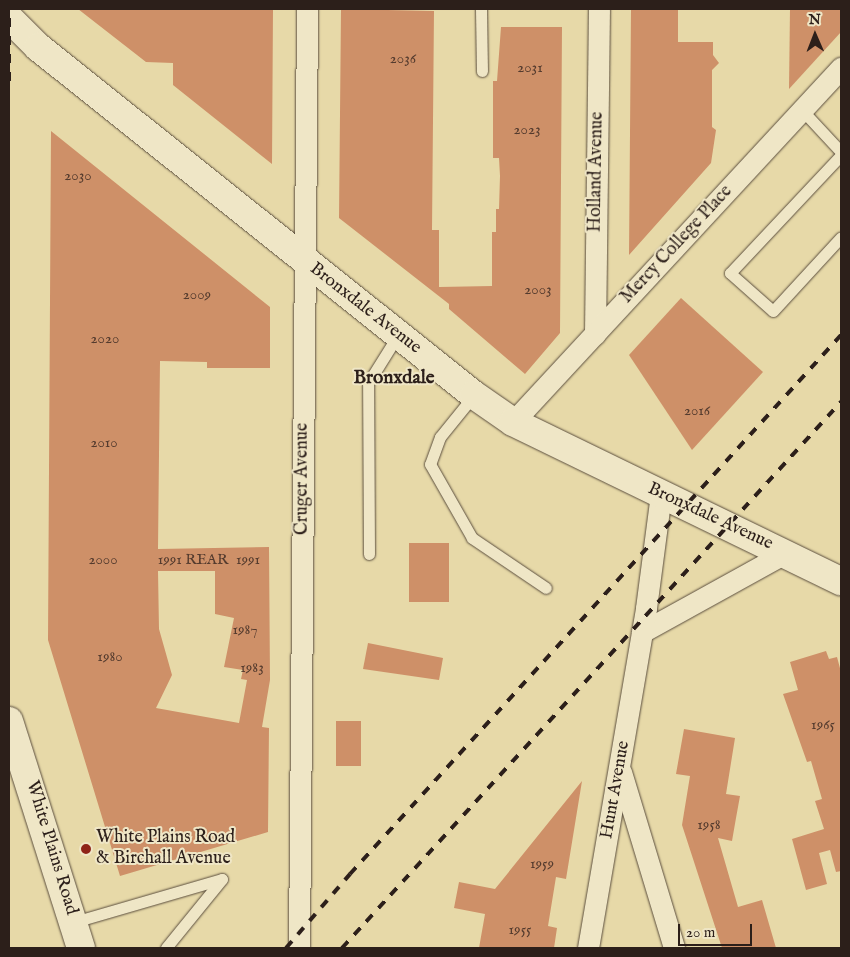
<!DOCTYPE html>
<html>
<head>
<meta charset="utf-8">
<style>
	body { margin:0 }
	#map { position:relative; width:850px; height:957px; overflow:hidden; background:#e7d9a8; font-family:"IM FELL English",serif }
	div>[style] { position:absolute }
	.building>* { inset:0; background:#ce9068; transform-origin:0 0 }
	.roads { filter:drop-shadow(0 0 1px #5b4e3e) drop-shadow(0 0 1px #5b4e3e) }
	.lane>* { height:11px; margin:-5.5px; padding:0 5.5px; transform-origin:5.5px; border-radius:5.5px; background:#efe6c6 }
	.street>* { height:21px; margin:-10.5px; padding:0 10.5px; transform-origin:10.5px; border-radius:10.5px; background:#efe6c6 }
	.secondary>* { height:28px; margin:-14px; padding:0 14px; transform-origin:14px; border-radius:14px; background:#efe6c6 }
	.rail>* { height:4px; margin-top:-2px; transform-origin:0; background:repeating-linear-gradient(90deg,#2c1f1a 0 9px,transparent 0 18px) }
	.dots>* { width:14px; height:14px; translate:-50% -50%; box-sizing:border-box; border:2px solid #efe6c6; border-radius:50% }
	span { translate:-50% -50%; white-space:nowrap; text-align:center; line-height:1.15; -webkit-text-stroke:4px #efe6c6; paint-order:stroke }
	.number-label { font-size:15px; color:#543b2e }
	.number-label span { -webkit-text-stroke-width:0 }
	.street-label { font-size:18px; color:#2c1f1a }
	.poi-label { font-size:18px; color:#2c1f1a }
	.left { translate:0 -50%; text-align:left }
	.neighbourhood-label { font-size:19px; color:#2c1f1a; font-weight:700 }
	.frame { position:absolute; inset:0; border:10px solid #2c1f1a; pointer-events:none }
	.north { position:absolute; left:790px; top:10px; width:50px; height:50px; -webkit-text-stroke:4px #efe6c6; paint-order:stroke; rotate:359deg; font-size:14px; font-weight:700; line-height:20px; text-align:center; color:#2c1f1a }
	.north::after { content:''; display:block; margin:auto; width:18px; height:22px; background:#2c1f1a; clip-path:polygon(50% 0,100% 100%,50% 72%,0 100%) }
	.scale { position:absolute; left:678px; top:924px; width:74px; height:22px; box-sizing:border-box; border:2px solid #2c1f1a; border-top:0; padding-left:6px; font-size:15px; line-height:18px; white-space:nowrap; color:#2c1f1a; -webkit-text-stroke:4px #efe6c6; paint-order:stroke }
</style>
</head>
<body>
<div id="map">
	<div class="building">
		<i style="clip-path:polygon(78px 9px,273px 9px,272px 164px,173px 85px,173px 63px,146px 62px)"></i>
		<i style="clip-path:polygon(341px 9px,434px 11px,432px 230px,439px 230px,439px 287px,492px 286px,492px 232px,496px 232px,496px 209px,499px 209px,500px 176px,499px 158px,493px 158px,493px 81px,497px 81px,501px 27px,562px 27px,560px 333px,525px 374px,449px 309px,449px 304px,339px 218px)"></i>
		<i style="clip-path:polygon(631px 9px,678px 9px,678px 42px,713px 42px,713px 55px,719px 63px,712px 70px,712px 127px,716px 130px,711px 163px,629px 255px)"></i>
		<i style="clip-path:polygon(790px 9px,841px 9px,841px 32px,789px 89px)"></i>
		<i style="clip-path:polygon(evenodd,51px 131px,270px 307px,270px 368px,207px 368px,207px 362px,160px 361px,158px 549px,269px 547px,270px 680px,262px 727px,269px 728px,268px 832px,120px 876px,48px 640px,51px 131px,158px 571px,215px 571px,215px 614px,234px 618px,224px 667px,243px 670px,241px 679px,247px 680px,239px 723px,156px 708px,172px 675px,159px 629px,158px 571px)"></i>
		<i style="clip-path:polygon(681px 298px,763px 372px,692px 450px,629px 355px)"></i>
		<i style="left:409px;top:543px;width:40px;height:59px"></i>
		<i style="clip-path:polygon(368px 643px,443px 658px,439px 680px,363px 669px)"></i>
		<i style="clip-path:polygon(826px 651px,829px 659px,837px 657px,841px 672px,841px 871px,836px 872px,830px 850px,819px 853px,827px 884px,806px 890px,792px 839px,824px 829px,815px 801px,822px 799px,811px 761px,807px 762px,783px 694px,798px 690px,790px 662px)"></i>
		<i style="left:336px;top:721px;width:25px;height:45px"></i>
		<i style="clip-path:polygon(684px 729px,735px 738px,726px 794px,740px 796px,736px 818px,732px 841px,718px 838px,738px 907px,762px 900px,776px 948px,722px 948px,682px 825px,690px 776px,676px 774px)"></i>
		<i style="clip-path:polygon(582px 781px,566px 879px,556px 877px,548px 926px,557px 928px,554px 948px,479px 948px,485px 914px,454px 908px,459px 882px,495px 889px)"></i>
	</div>
	<div class="roads">
		<div class="lane">
			<i style="left:481px;top:9px;width:62px;rotate:89.1deg"></i>
			<i style="left:802px;top:110px;width:57px;rotate:47.1deg"></i>
			<i style="left:841px;top:155px;width:162px;rotate:133.2deg"></i>
			<i style="left:730px;top:273px;width:57px;rotate:41.5deg"></i>
			<i style="left:773px;top:311px;width:100px;rotate:-47.4deg"></i>
			<i style="left:474px;top:395px;width:54px;rotate:129deg"></i>
			<i style="left:440px;top:437px;width:29px;rotate:110deg"></i>
			<i style="left:430px;top:464px;width:85px;rotate:60.4deg"></i>
			<i style="left:472px;top:538px;width:89px;rotate:34deg"></i>
			<i style="left:369px;top:554px;width:171px;rotate:-90.3deg"></i>
			<i style="left:368px;top:383px;width:57px;rotate:-58deg"></i>
			<i style="left:74px;top:922px;width:154px;rotate:-16.2deg"></i>
			<i style="left:222px;top:879px;width:89px;rotate:129.1deg"></i>
		</div>
		<div class="street">
			<i style="left:595px;top:334px;width:325px;rotate:-89.3deg"></i>
			<i style="left:513px;top:422px;width:483px;rotate:-47.2deg"></i>
			<i style="left:642px;top:632px;width:163px;rotate:-28.9deg"></i>
			<i style="left:621px;top:772px;width:184px;rotate:73.2deg"></i>
			<i style="left:299px;top:948px;width:939px;rotate:-89.51deg"></i>
			<i style="left:588px;top:948px;width:345px;rotate:-80.3deg"></i>
			<i style="left:646px;top:608px;width:115px;rotate:-82.5deg"></i>
		</div>
		<div class="secondary">
			<i style="left:9px;top:18px;width:41px;rotate:45deg"></i>
			<i style="left:38px;top:47px;width:558px;rotate:38.6deg"></i>
			<i style="left:474px;top:395px;width:47px;rotate:34.7deg"></i>
			<i style="left:513px;top:422px;width:365px;rotate:25.9deg"></i>
			<i style="left:9px;top:721px;width:238px;rotate:72.4deg"></i>
		</div>
	</div>
	<div class="rail">
		<i style="left:9px;top:81px;width:72px;rotate:-90deg"></i>
		<i style="left:286px;top:948px;width:98px;rotate:-49.1deg"></i>
		<i style="left:350px;top:874px;width:729px;rotate:-47.67deg"></i>
		<i style="left:342px;top:948px;width:740px;rotate:-47.58deg"></i>
	</div>
	<div class="dots">
		<i style="left:86px;top:849px;background:#8f2418"></i>
	</div>
	<div class="number-label">
		<span style="left:403px;top:59px">2036</span>
		<span style="left:530px;top:68px">2031</span>
		<span style="left:527px;top:130px">2023</span>
		<span style="left:78px;top:176px">2030</span>
		<span style="left:538px;top:290px">2003</span>
		<span style="left:197px;top:295px">2009</span>
		<span style="left:105px;top:339px">2020</span>
		<span style="left:697px;top:411px">2016</span>
		<span style="left:104px;top:443px">2010</span>
		<span style="left:103px;top:560px">2000</span>
		<span style="left:193px;top:560px">1991 REAR</span>
		<span style="left:248px;top:560px">1991</span>
		<span style="left:245px;top:630px">1987</span>
		<span style="left:110px;top:657px">1980</span>
		<span style="left:252px;top:668px">1983</span>
		<span style="left:823px;top:725px">1965</span>
		<span style="left:709px;top:825px">1958</span>
		<span style="left:542px;top:864px">1959</span>
		<span style="left:520px;top:930px">1955</span>
	</div>
	<div class="street-label">
		<span style="left:597px;top:172px;rotate:-89deg">Holland Avenue</span>
		<span style="left:677px;top:245px;rotate:-47deg">Mercy College Place</span>
		<span style="left:365px;top:309px;rotate:38deg">Bronxdale Avenue</span>
		<span style="left:303px;top:479px;rotate:-90deg">Cruger Avenue</span>
		<span style="left:710px;top:517px;rotate:25deg">Bronxdale Avenue</span>
		<span style="left:616px;top:790px;rotate:-80deg">Hunt Avenue</span>
		<span style="left:51px;top:848px;rotate:73deg">White Plains Road</span>
	</div>
	<div class="poi-label">
		<span class="left" style="left:96px;top:849px">White Plains Road<br>&amp; Birchall Avenue</span>
	</div>
	<div class="neighbourhood-label">
		<span style="left:394px;top:379px">Bronxdale</span>
	</div>
	<div class="frame"></div>
	<div class="north">N</div>
	<div class="scale">20 m</div>
</div>
</body>
</html>
